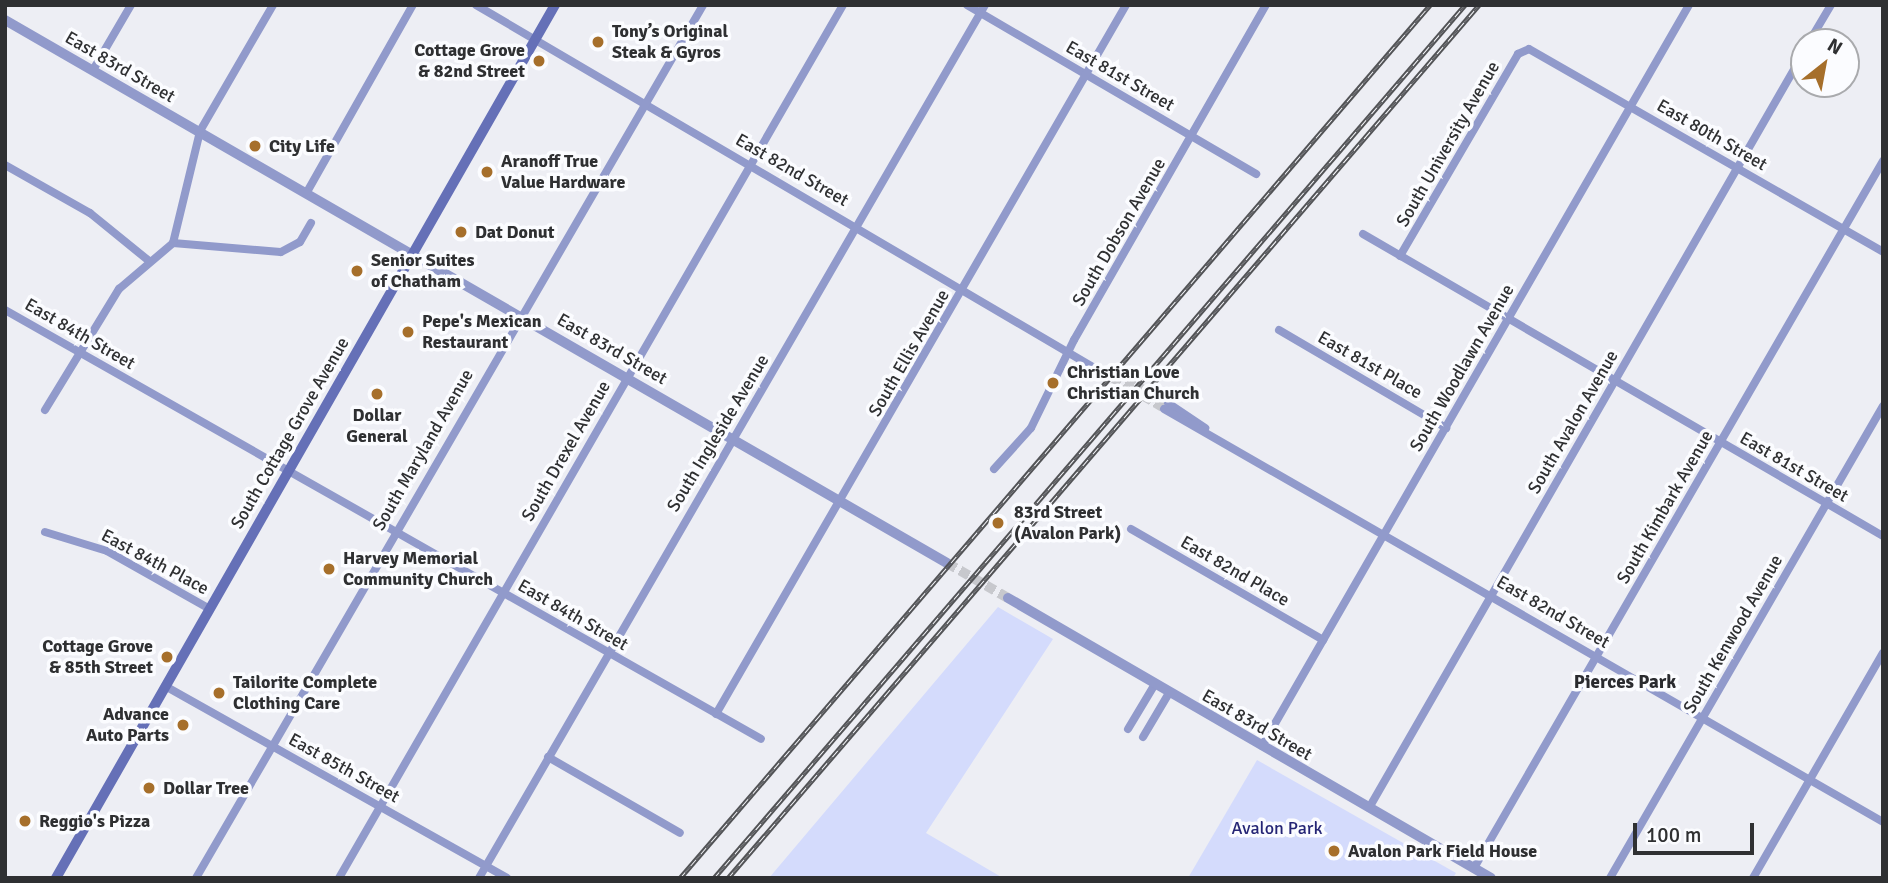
<!DOCTYPE html>
<html>
<head>
<meta charset="utf-8">
<style>
	body { margin:0 }
	#map { position:relative; width:1888px; height:883px; overflow:hidden; background:#edeef4; font-family:Signika,sans-serif }
	div>[style] { position:absolute }
	.green>* { inset:0; background:#d4dbfc }
	.minor-tunnel>* { height:8px; margin-top:-4px; transform-origin:0; background:repeating-linear-gradient(90deg,#c7c8cd 0 8px,transparent 0 12px) }
	.tertiary-tunnel>* { height:10px; margin-top:-5px; transform-origin:0; background:repeating-linear-gradient(90deg,#c7c8cd 0 10px,transparent 0 15px) }
	.minor>* { height:8px; margin:-4px; padding:0 4px; transform-origin:4px; border-radius:4px; background:#919acb }
	.tertiary>* { height:10px; margin:-5px; padding:0 5px; transform-origin:5px; border-radius:5px; background:#919acb }
	.secondary>* { height:10px; margin:-5px; padding:0 5px; transform-origin:5px; border-radius:5px; background:#6570b7 }
	.rail>* { height:5px; margin-top:-2.5px; transform-origin:0; background:repeating-linear-gradient(90deg,#fbfcff 0 8px,#525356 0 16px); box-sizing:border-box; border-block:2px solid #525356 }
	.dots>* { width:19px; height:19px; translate:-50% -50%; box-sizing:border-box; border:4px solid #fbfcff; border-radius:50% }
	span { translate:-50% -50%; white-space:nowrap; text-align:center; line-height:1.15; -webkit-text-stroke:7px #fbfcff; paint-order:stroke }
	.poi-label { font-size:18px; color:#2f3032; font-weight:700 }
	.left { translate:0 -50%; text-align:left }
	.right { translate:-100% -50%; text-align:right }
	.street-label { font-size:18px; color:#2f3032 }
	.park-label { font-size:18px; color:#252575 }
	.neighbourhood-label { font-size:19px; color:#2a2b2f; font-weight:700 }
	.frame { position:absolute; inset:0; border:7px solid #2f3032; pointer-events:none }
	.north { position:absolute; left:1790px; top:28px; width:70px; height:70px; box-sizing:border-box; background:#fbfcff; border:2px solid #a9aaad; border-radius:50%; rotate:31deg; font-size:19px; font-weight:700; line-height:28px; text-align:center; color:#2f3032 }
	.north::after { content:''; display:block; margin:auto; width:24px; height:32px; background:#a66f2b; clip-path:polygon(50% 0,100% 100%,50% 72%,0 100%) }
	.scale { position:absolute; left:1633px; top:823px; width:121px; height:32px; box-sizing:border-box; border:4px solid #2f3032; border-top:0; padding-left:9px; font-size:21px; line-height:24px; white-space:nowrap; color:#2f3032; -webkit-text-stroke:5px #fbfcff; paint-order:stroke }
</style>
</head>
<body>
<div id="map">
	<div class="green">
		<i style="clip-path:polygon(998px 607px,1053px 639px,926px 833px,1003px 878px,769px 878px)"></i>
		<i style="clip-path:polygon(1257px 760px,1456px 873px,1453px 878px,1188px 878px)"></i>
	</div>
	<div class="minor-tunnel">
		<i style="left:1107px;top:368px;width:70px;rotate:29.8deg"></i>
		<i style="left:1103px;top:373px;width:71px;rotate:30.5deg"></i>
	</div>
	<div class="tertiary-tunnel">
		<i style="left:947px;top:563px;width:70px;rotate:29.8deg"></i>
	</div>
	<div class="minor">
		<i style="left:476px;top:5px;width:727px;rotate:30.41deg"></i>
		<i style="left:967px;top:5px;width:335px;rotate:30.3deg"></i>
		<i style="left:1809px;top:42px;width:43px;rotate:-59.3deg"></i>
		<i style="left:93px;top:70px;width:75px;rotate:-59.7deg"></i>
		<i style="left:5px;top:165px;width:98px;rotate:29.5deg"></i>
		<i style="left:90px;top:213px;width:76px;rotate:39.1deg"></i>
		<i style="left:307px;top:192px;width:215px;rotate:-60.5deg"></i>
		<i style="left:1363px;top:234px;width:601px;rotate:30.15deg"></i>
		<i style="left:173px;top:243px;width:108px;rotate:4.8deg"></i>
		<i style="left:281px;top:252px;width:21px;rotate:-28deg"></i>
		<i style="left:300px;top:242px;width:22px;rotate:-60deg"></i>
		<i style="left:1400px;top:256px;width:234px;rotate:-59.7deg"></i>
		<i style="left:1518px;top:54px;width:12px;rotate:-24deg"></i>
		<i style="left:1529px;top:49px;width:408px;rotate:29.8deg"></i>
		<i style="left:5px;top:310px;width:869px;rotate:29.57deg"></i>
		<i style="left:1279px;top:330px;width:194px;rotate:30.4deg"></i>
		<i style="left:1168px;top:403px;width:45px;rotate:34deg"></i>
		<i style="left:1164px;top:409px;width:829px;rotate:29.87deg"></i>
		<i style="left:45px;top:410px;width:142px;rotate:-58.6deg"></i>
		<i style="left:119px;top:289px;width:71px;rotate:-40.4deg"></i>
		<i style="left:173px;top:243px;width:115px;rotate:-76.4deg"></i>
		<i style="left:200px;top:131px;width:146px;rotate:-59.9deg"></i>
		<i style="left:994px;top:469px;width:55px;rotate:-47.9deg"></i>
		<i style="left:1031px;top:428px;width:98px;rotate:-64deg"></i>
		<i style="left:1074px;top:340px;width:386px;rotate:-60.2deg"></i>
		<i style="left:1131px;top:529px;width:222px;rotate:30deg"></i>
		<i style="left:45px;top:532px;width:65px;rotate:17deg"></i>
		<i style="left:107px;top:551px;width:118px;rotate:29.4deg"></i>
		<i style="left:165px;top:686px;width:392px;rotate:29.3deg"></i>
		<i style="left:716px;top:714px;width:819px;rotate:-59.96deg"></i>
		<i style="left:1128px;top:729px;width:52px;rotate:-59deg"></i>
		<i style="left:1143px;top:737px;width:51px;rotate:-59.4deg"></i>
		<i style="left:1262px;top:746px;width:855px;rotate:-60.05deg"></i>
		<i style="left:548px;top:757px;width:152px;rotate:29.9deg"></i>
		<i style="left:1369px;top:808px;width:872px;rotate:-60.08deg"></i>
		<i style="left:1474px;top:868px;width:817px;rotate:-59.95deg"></i>
		<i style="left:196px;top:878px;width:1010px;rotate:-59.85deg"></i>
		<i style="left:339px;top:878px;width:1008px;rotate:-60deg"></i>
		<i style="left:479px;top:878px;width:1009px;rotate:-59.9deg"></i>
		<i style="left:1610px;top:878px;width:545px;rotate:-59.96deg"></i>
		<i style="left:1753px;top:878px;width:260px;rotate:-60deg"></i>
	</div>
	<div class="tertiary">
		<i style="left:5px;top:20px;width:1087px;rotate:29.96deg"></i>
		<i style="left:1008px;top:598px;width:558px;rotate:30.1deg"></i>
	</div>
	<div class="secondary">
		<i style="left:56px;top:878px;width:1006px;rotate:-60.25deg"></i>
	</div>
	<div class="rail">
		<i style="left:680px;top:878px;width:1151px;rotate:-49.33deg"></i>
		<i style="left:714px;top:878px;width:1152px;rotate:-49.3deg"></i>
		<i style="left:728px;top:878px;width:1152px;rotate:-49.3deg"></i>
	</div>
	<div class="dots">
		<i style="left:598px;top:42px;background:#a66f2b"></i>
		<i style="left:539px;top:61px;background:#a66f2b"></i>
		<i style="left:255px;top:146px;background:#a66f2b"></i>
		<i style="left:487px;top:172px;background:#a66f2b"></i>
		<i style="left:461px;top:232px;background:#a66f2b"></i>
		<i style="left:357px;top:271px;background:#a66f2b"></i>
		<i style="left:408px;top:332px;background:#a66f2b"></i>
		<i style="left:1053px;top:383px;background:#a66f2b"></i>
		<i style="left:377px;top:394px;background:#a66f2b"></i>
		<i style="left:998px;top:523px;background:#a66f2b"></i>
		<i style="left:329px;top:569px;background:#a66f2b"></i>
		<i style="left:167px;top:657px;background:#a66f2b"></i>
		<i style="left:219px;top:693px;background:#a66f2b"></i>
		<i style="left:183px;top:725px;background:#a66f2b"></i>
		<i style="left:149px;top:788px;background:#a66f2b"></i>
		<i style="left:25px;top:821px;background:#a66f2b"></i>
		<i style="left:1334px;top:851px;background:#a66f2b"></i>
	</div>
	<div class="poi-label">
		<span class="left" style="left:612px;top:42px">Tony’s Original<br>Steak &amp; Gyros</span>
		<span class="right" style="left:525px;top:61px">Cottage Grove<br>&amp; 82nd Street</span>
		<span class="left" style="left:269px;top:146px">City Life</span>
		<span class="left" style="left:501px;top:172px">Aranoff True<br>Value Hardware</span>
		<span class="left" style="left:475px;top:232px">Dat Donut</span>
		<span class="left" style="left:371px;top:271px">Senior Suites<br>of Chatham</span>
		<span class="left" style="left:422px;top:332px">Pepe's Mexican<br>Restaurant</span>
		<span class="left" style="left:1067px;top:383px">Christian Love<br>Christian Church</span>
		<span style="left:377px;top:426px">Dollar<br>General</span>
		<span class="left" style="left:1014px;top:523px">83rd Street<br>(Avalon Park)</span>
		<span class="left" style="left:343px;top:569px">Harvey Memorial<br>Community Church</span>
		<span class="right" style="left:153px;top:657px">Cottage Grove<br>&amp; 85th Street</span>
		<span class="left" style="left:233px;top:693px">Tailorite Complete<br>Clothing Care</span>
		<span class="right" style="left:169px;top:725px">Advance<br>Auto Parts</span>
		<span class="left" style="left:163px;top:788px">Dollar Tree</span>
		<span class="left" style="left:39px;top:821px">Reggio's Pizza</span>
		<span class="left" style="left:1348px;top:851px">Avalon Park Field House</span>
	</div>
	<div class="street-label">
		<span style="left:120px;top:67px;rotate:30deg">East 83rd Street</span>
		<span style="left:1120px;top:76px;rotate:30deg">East 81st Street</span>
		<span style="left:1712px;top:135px;rotate:30deg">East 80th Street</span>
		<span style="left:1448px;top:144px;rotate:-60deg">South University Avenue</span>
		<span style="left:792px;top:170px;rotate:30deg">East 82nd Street</span>
		<span style="left:1119px;top:232px;rotate:-60deg">South Dobson Avenue</span>
		<span style="left:80px;top:334px;rotate:30deg">East 84th Street</span>
		<span style="left:612px;top:349px;rotate:30deg">East 83rd Street</span>
		<span style="left:909px;top:353px;rotate:-60deg">South Ellis Avenue</span>
		<span style="left:1370px;top:365px;rotate:30deg">East 81st Place</span>
		<span style="left:1462px;top:368px;rotate:-60deg">South Woodlawn Avenue</span>
		<span style="left:1573px;top:422px;rotate:-60deg">South Avalon Avenue</span>
		<span style="left:290px;top:433px;rotate:-60deg">South Cottage Grove Avenue</span>
		<span style="left:718px;top:433px;rotate:-59deg">South Ingleside Avenue</span>
		<span style="left:423px;top:450px;rotate:-60deg">South Maryland Avenue</span>
		<span style="left:566px;top:451px;rotate:-60deg">South Drexel Avenue</span>
		<span style="left:1794px;top:467px;rotate:30deg">East 81st Street</span>
		<span style="left:1665px;top:507px;rotate:-60deg">South Kimbark Avenue</span>
		<span style="left:155px;top:562px;rotate:28deg">East 84th Place</span>
		<span style="left:1235px;top:571px;rotate:30deg">East 82nd Place</span>
		<span style="left:1553px;top:612px;rotate:30deg">East 82nd Street</span>
		<span style="left:573px;top:615px;rotate:30deg">East 84th Street</span>
		<span style="left:1733px;top:634px;rotate:-60deg">South Kenwood Avenue</span>
		<span style="left:1257px;top:725px;rotate:30deg">East 83rd Street</span>
		<span style="left:344px;top:768px;rotate:29deg">East 85th Street</span>
	</div>
	<div class="park-label">
		<span style="left:1277px;top:828px">Avalon Park</span>
	</div>
	<div class="neighbourhood-label">
		<span style="left:1625px;top:683px">Pierces Park</span>
	</div>
	<div class="frame"></div>
	<div class="north">N</div>
	<div class="scale">100 m</div>
</div>
</body>
</html>
